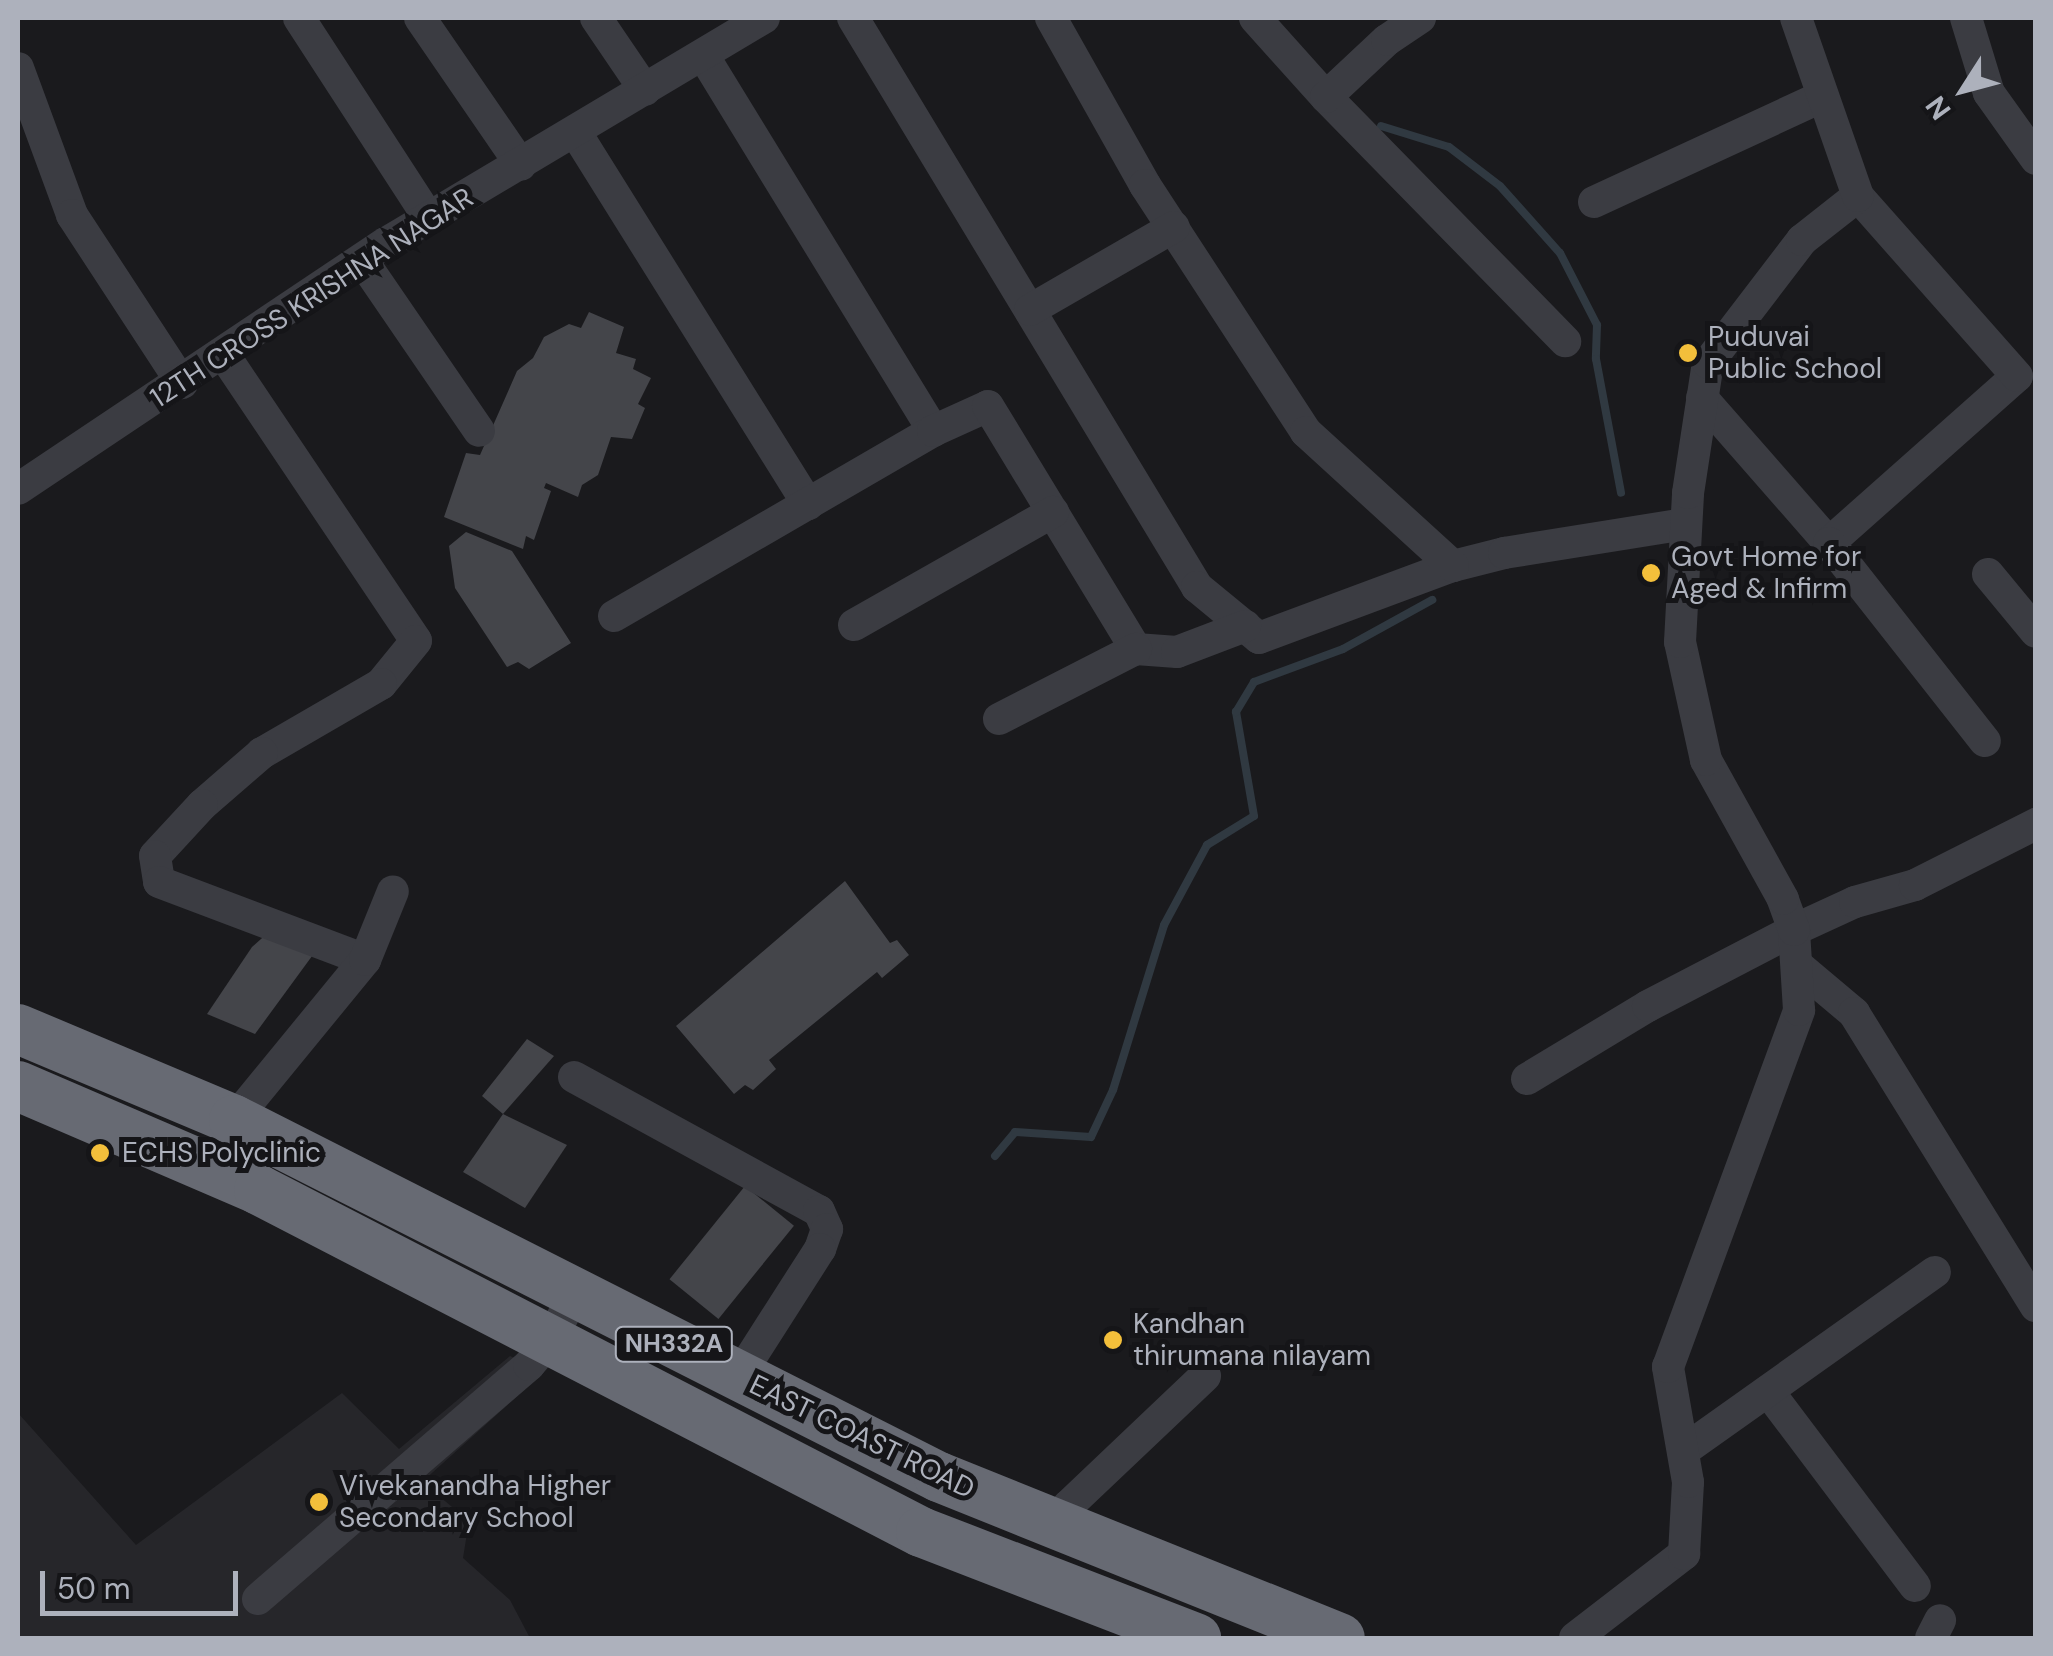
<!DOCTYPE html>
<html>
<head>
<meta charset="utf-8">
<style>
	body { margin:0 }
	#map { position:relative; width:2053px; height:1656px; overflow:hidden; background:#1a1a1d; font-family:"DM Sans",sans-serif }
	div>[style] { position:absolute }
	.built>* { inset:0; background:#26262a }
	.stream>* { height:8px; margin:-4px; padding:0 4px; transform-origin:4px; border-radius:4px; background:#303941 }
	.building>* { inset:0; background:#44454a; transform-origin:0 0 }
	.minor>* { height:32px; margin:-16px; padding:0 16px; transform-origin:16px; border-radius:16px; background:#3b3c42 }
	.highway>* { height:50px; margin:-25px; padding:0 25px; transform-origin:25px; border-radius:25px; background:#676a73 }
	.dots>* { width:28px; height:28px; translate:-50% -50%; box-sizing:border-box; border:5px solid #151518; border-radius:50% }
	span { translate:-50% -50%; white-space:nowrap; text-align:center; line-height:1.15; -webkit-text-stroke:10px #151518; paint-order:stroke }
	.shield-label span { padding:2px 8px; background:#151518; border:2px solid; border-radius:8px; -webkit-text-stroke-width:0 }
	.shield-label { font-size:25px; color:#adb1bc; font-weight:700 }
	.street-label { font-size:28px; color:#adb1bc }
	.poi-label { font-size:28px; color:#adb1bc }
	.left { translate:0 -50%; text-align:left }
	.frame { position:absolute; inset:0; border:20px solid #adb1bc; pointer-events:none }
	.north { position:absolute; left:1913px; top:40px; width:100px; height:100px; -webkit-text-stroke:8px #151518; paint-order:stroke; rotate:234deg; font-size:28px; font-weight:700; line-height:40px; text-align:center; color:#adb1bc }
	.north::after { content:''; display:block; margin:auto; width:35px; height:45px; background:#adb1bc; clip-path:polygon(50% 0,100% 100%,50% 72%,0 100%) }
	.scale { position:absolute; left:40px; top:1571px; width:198px; height:45px; box-sizing:border-box; border:5px solid #adb1bc; border-top:0; padding-left:12px; font-size:30px; line-height:35px; white-space:nowrap; color:#adb1bc; -webkit-text-stroke:8px #151518; paint-order:stroke }
</style>
</head>
<body>
<div id="map">
	<div class="built">
		<i style="clip-path:polygon(510px 1356px,544px 1372px,422px 1482px,469px 1521px,463px 1558px,510px 1600px,530px 1638px,18px 1638px,18px 1413px,136px 1545px,342px 1393px,399px 1449px)"></i>
	</div>
	<div class="stream">
		<i style="left:1381px;top:126px;width:71px;rotate:17.2deg"></i>
		<i style="left:1449px;top:147px;width:64px;rotate:37.4deg"></i>
		<i style="left:1500px;top:186px;width:90px;rotate:48.2deg"></i>
		<i style="left:1560px;top:253px;width:81px;rotate:62.8deg"></i>
		<i style="left:1597px;top:325px;width:34px;rotate:92deg"></i>
		<i style="left:1596px;top:359px;width:136px;rotate:79.4deg"></i>
		<i style="left:995px;top:1156px;width:31px;rotate:-50deg"></i>
		<i style="left:1015px;top:1132px;width:76px;rotate:3.8deg"></i>
		<i style="left:1091px;top:1137px;width:52px;rotate:-64.9deg"></i>
		<i style="left:1113px;top:1090px;width:173px;rotate:-72.8deg"></i>
		<i style="left:1164px;top:925px;width:91px;rotate:-61.7deg"></i>
		<i style="left:1207px;top:845px;width:55px;rotate:-31.7deg"></i>
		<i style="left:1254px;top:816px;width:106px;rotate:-99.8deg"></i>
		<i style="left:1236px;top:712px;width:35px;rotate:-59deg"></i>
		<i style="left:1254px;top:682px;width:95px;rotate:-20.3deg"></i>
		<i style="left:1343px;top:649px;width:102px;rotate:-28.8deg"></i>
	</div>
	<div class="building">
		<i style="clip-path:polygon(589px 312px,624px 327px,616px 353px,636px 359px,633px 369px,651px 378px,638px 404px,645px 408px,632px 439px,611px 437px,598px 475px,582px 485px,578px 497px,546px 483px,544px 488px,551px 491px,534px 540px,526px 536px,523px 549px,444px 517px,466px 453px,480px 455px,517px 371px,533px 358px,544px 337px,569px 324px,581px 328px)"></i>
		<i style="clip-path:polygon(466px 532px,512px 551px,571px 643px,529px 669px,518px 662px,507px 667px,455px 588px,449px 546px)"></i>
		<i style="clip-path:polygon(845px 881px,890px 943px,897px 940px,909px 955px,882px 978px,877px 972px,769px 1060px,776px 1069px,753px 1090px,745px 1085px,734px 1094px,676px 1026px)"></i>
		<i style="clip-path:polygon(270px 931px,315px 952px,255px 1034px,207px 1014px,252px 947px)"></i>
		<i style="clip-path:polygon(527px 1039px,554px 1056px,503px 1114px,482px 1096px)"></i>
		<i style="clip-path:polygon(503px 1114px,567px 1145px,525px 1208px,463px 1172px)"></i>
		<i style="left:745px;top:1186px;width:63px;height:120px;rotate:39deg"></i>
	</div>
	<div class="minor">
		<i style="left:299px;top:18px;width:239px;rotate:57deg"></i>
		<i style="left:420px;top:18px;width:178px;rotate:55.5deg"></i>
		<i style="left:596px;top:18px;width:87px;rotate:55.8deg"></i>
		<i style="left:853px;top:18px;width:665px;rotate:58.84deg"></i>
		<i style="left:1197px;top:587px;width:80px;rotate:39.4deg"></i>
		<i style="left:1259px;top:638px;width:207px;rotate:-20.4deg"></i>
		<i style="left:1453px;top:566px;width:53px;rotate:-14.3deg"></i>
		<i style="left:1504px;top:553px;width:184px;rotate:-9.1deg"></i>
		<i style="left:1051px;top:18px;width:192px;rotate:60.6deg"></i>
		<i style="left:1145px;top:185px;width:295px;rotate:56.9deg"></i>
		<i style="left:1306px;top:432px;width:199px;rotate:42.4deg"></i>
		<i style="left:1255px;top:18px;width:106px;rotate:48.1deg"></i>
		<i style="left:1326px;top:97px;width:342px;rotate:45.6deg"></i>
		<i style="left:1966px;top:18px;width:78px;rotate:73deg"></i>
		<i style="left:1989px;top:93px;width:81px;rotate:54.5deg"></i>
		<i style="left:703px;top:55px;width:441px;rotate:58.5deg"></i>
		<i style="left:18px;top:68px;width:157px;rotate:69.8deg"></i>
		<i style="left:72px;top:215px;width:201px;rotate:56.8deg"></i>
		<i style="left:1326px;top:97px;width:83px;rotate:-43.1deg"></i>
		<i style="left:1387px;top:40px;width:40px;rotate:-34deg"></i>
		<i style="left:576px;top:133px;width:438px;rotate:58deg"></i>
		<i style="left:1594px;top:202px;width:252px;rotate:-24.8deg"></i>
		<i style="left:362px;top:260px;width:207px;rotate:55.6deg"></i>
		<i style="left:1030px;top:310px;width:166px;rotate:-30deg"></i>
		<i style="left:224px;top:355px;width:344px;rotate:56.1deg"></i>
		<i style="left:416px;top:641px;width:55px;rotate:129.1deg"></i>
		<i style="left:381px;top:684px;width:138px;rotate:149.9deg"></i>
		<i style="left:262px;top:753px;width:79px;rotate:139.1deg"></i>
		<i style="left:202px;top:805px;width:69px;rotate:132.7deg"></i>
		<i style="left:155px;top:856px;width:26px;rotate:81deg"></i>
		<i style="left:159px;top:882px;width:220px;rotate:20.7deg"></i>
		<i style="left:1702px;top:398px;width:193px;rotate:48.8deg"></i>
		<i style="left:1829px;top:543px;width:251px;rotate:-41.6deg"></i>
		<i style="left:2017px;top:376px;width:240px;rotate:-131.5deg"></i>
		<i style="left:18px;top:489px;width:443px;rotate:-33.8deg"></i>
		<i style="left:386px;top:243px;width:440px;rotate:-30.8deg"></i>
		<i style="left:1829px;top:543px;width:252px;rotate:51.8deg"></i>
		<i style="left:1988px;top:574px;width:75px;rotate:50.4deg"></i>
		<i style="left:614px;top:616px;width:369px;rotate:-30.1deg"></i>
		<i style="left:933px;top:431px;width:60px;rotate:-24.4deg"></i>
		<i style="left:988px;top:406px;width:285px;rotate:58.7deg"></i>
		<i style="left:1136px;top:649px;width:41px;rotate:4.2deg"></i>
		<i style="left:1177px;top:652px;width:73px;rotate:-20.9deg"></i>
		<i style="left:854px;top:625px;width:229px;rotate:-29.6deg"></i>
		<i style="left:999px;top:719px;width:154px;rotate:-27.1deg"></i>
		<i style="left:1797px;top:965px;width:75px;rotate:40.1deg"></i>
		<i style="left:1854px;top:1013px;width:345px;rotate:58.2deg"></i>
		<i style="left:574px;top:1077px;width:279px;rotate:28.7deg"></i>
		<i style="left:819px;top:1211px;width:20px;rotate:66deg"></i>
		<i style="left:827px;top:1229px;width:21px;rotate:109deg"></i>
		<i style="left:820px;top:1249px;width:152px;rotate:122.6deg"></i>
		<i style="left:1527px;top:1079px;width:141px;rotate:-31.1deg"></i>
		<i style="left:1648px;top:1006px;width:165px;rotate:-27.5deg"></i>
		<i style="left:1794px;top:930px;width:67px;rotate:-24.7deg"></i>
		<i style="left:1855px;top:902px;width:62px;rotate:-15.8deg"></i>
		<i style="left:1915px;top:885px;width:136px;rotate:-26.8deg"></i>
		<i style="left:234px;top:1120px;width:207px;rotate:-50.7deg"></i>
		<i style="left:365px;top:960px;width:74px;rotate:-67.9deg"></i>
		<i style="left:1768px;top:1391px;width:244px;rotate:53deg"></i>
		<i style="left:1683px;top:1451px;width:309px;rotate:-35.4deg"></i>
		<i style="left:1057px;top:1528px;width:25px;rotate:-63deg"></i>
		<i style="left:1068px;top:1506px;width:189px;rotate:-43.5deg"></i>
		<i style="left:258px;top:1599px;width:358px;rotate:-40.8deg"></i>
		<i style="left:529px;top:1365px;width:32px;rotate:-49deg"></i>
		<i style="left:550px;top:1341px;width:54px;rotate:-62.5deg"></i>
		<i style="left:1575px;top:1638px;width:138px;rotate:-37.6deg"></i>
		<i style="left:1684px;top:1554px;width:72px;rotate:-86.8deg"></i>
		<i style="left:1688px;top:1482px;width:117px;rotate:-99.9deg"></i>
		<i style="left:1668px;top:1367px;width:380px;rotate:-69.8deg"></i>
		<i style="left:1799px;top:1010px;width:80px;rotate:-93.6deg"></i>
		<i style="left:1794px;top:930px;width:33px;rotate:-110deg"></i>
		<i style="left:1783px;top:899px;width:159px;rotate:-119deg"></i>
		<i style="left:1706px;top:760px;width:121px;rotate:-102.4deg"></i>
		<i style="left:1680px;top:642px;width:149px;rotate:-86.9deg"></i>
		<i style="left:1688px;top:493px;width:132px;rotate:-81.3deg"></i>
		<i style="left:1708px;top:363px;width:155px;rotate:-52.6deg"></i>
		<i style="left:1802px;top:240px;width:71px;rotate:-38.2deg"></i>
		<i style="left:1858px;top:196px;width:188px;rotate:-109.2deg"></i>
		<i style="left:1931px;top:1638px;width:20px;rotate:-63deg"></i>
	</div>
	<div class="highway">
		<i style="left:18px;top:1029px;width:234px;rotate:22.8deg"></i>
		<i style="left:234px;top:1120px;width:790px;rotate:26.86deg"></i>
		<i style="left:939px;top:1477px;width:432px;rotate:21.9deg"></i>
		<i style="left:18px;top:1086px;width:262px;rotate:23.3deg"></i>
		<i style="left:259px;top:1190px;width:745px;rotate:27.32deg"></i>
		<i style="left:921px;top:1532px;width:295px;rotate:21.1deg"></i>
	</div>
	<div class="dots">
		<i style="left:1688px;top:353px;background:#f3bf3b"></i>
		<i style="left:1651px;top:573px;background:#f3bf3b"></i>
		<i style="left:100px;top:1153px;background:#f3bf3b"></i>
		<i style="left:1113px;top:1340px;background:#f3bf3b"></i>
		<i style="left:319px;top:1502px;background:#f3bf3b"></i>
	</div>
	<div class="shield-label">
		<span style="left:674px;top:1344px">NH332A</span>
	</div>
	<div class="street-label">
		<span style="left:312px;top:298px;rotate:-33deg">12TH CROSS KRISHNA NAGAR</span>
		<span style="left:862px;top:1437px;rotate:26deg">EAST COAST ROAD</span>
	</div>
	<div class="poi-label">
		<span class="left" style="left:1708px;top:353px">Puduvai<br>Public School</span>
		<span class="left" style="left:1671px;top:573px">Govt Home for<br>Aged &amp; Infirm</span>
		<span class="left" style="left:122px;top:1153px">ECHS Polyclinic</span>
		<span class="left" style="left:1133px;top:1340px">Kandhan<br>thirumana nilayam</span>
		<span class="left" style="left:339px;top:1502px">Vivekanandha Higher<br>Secondary School</span>
	</div>
	<div class="frame"></div>
	<div class="north">N</div>
	<div class="scale">50 m</div>
</div>
</body>
</html>
